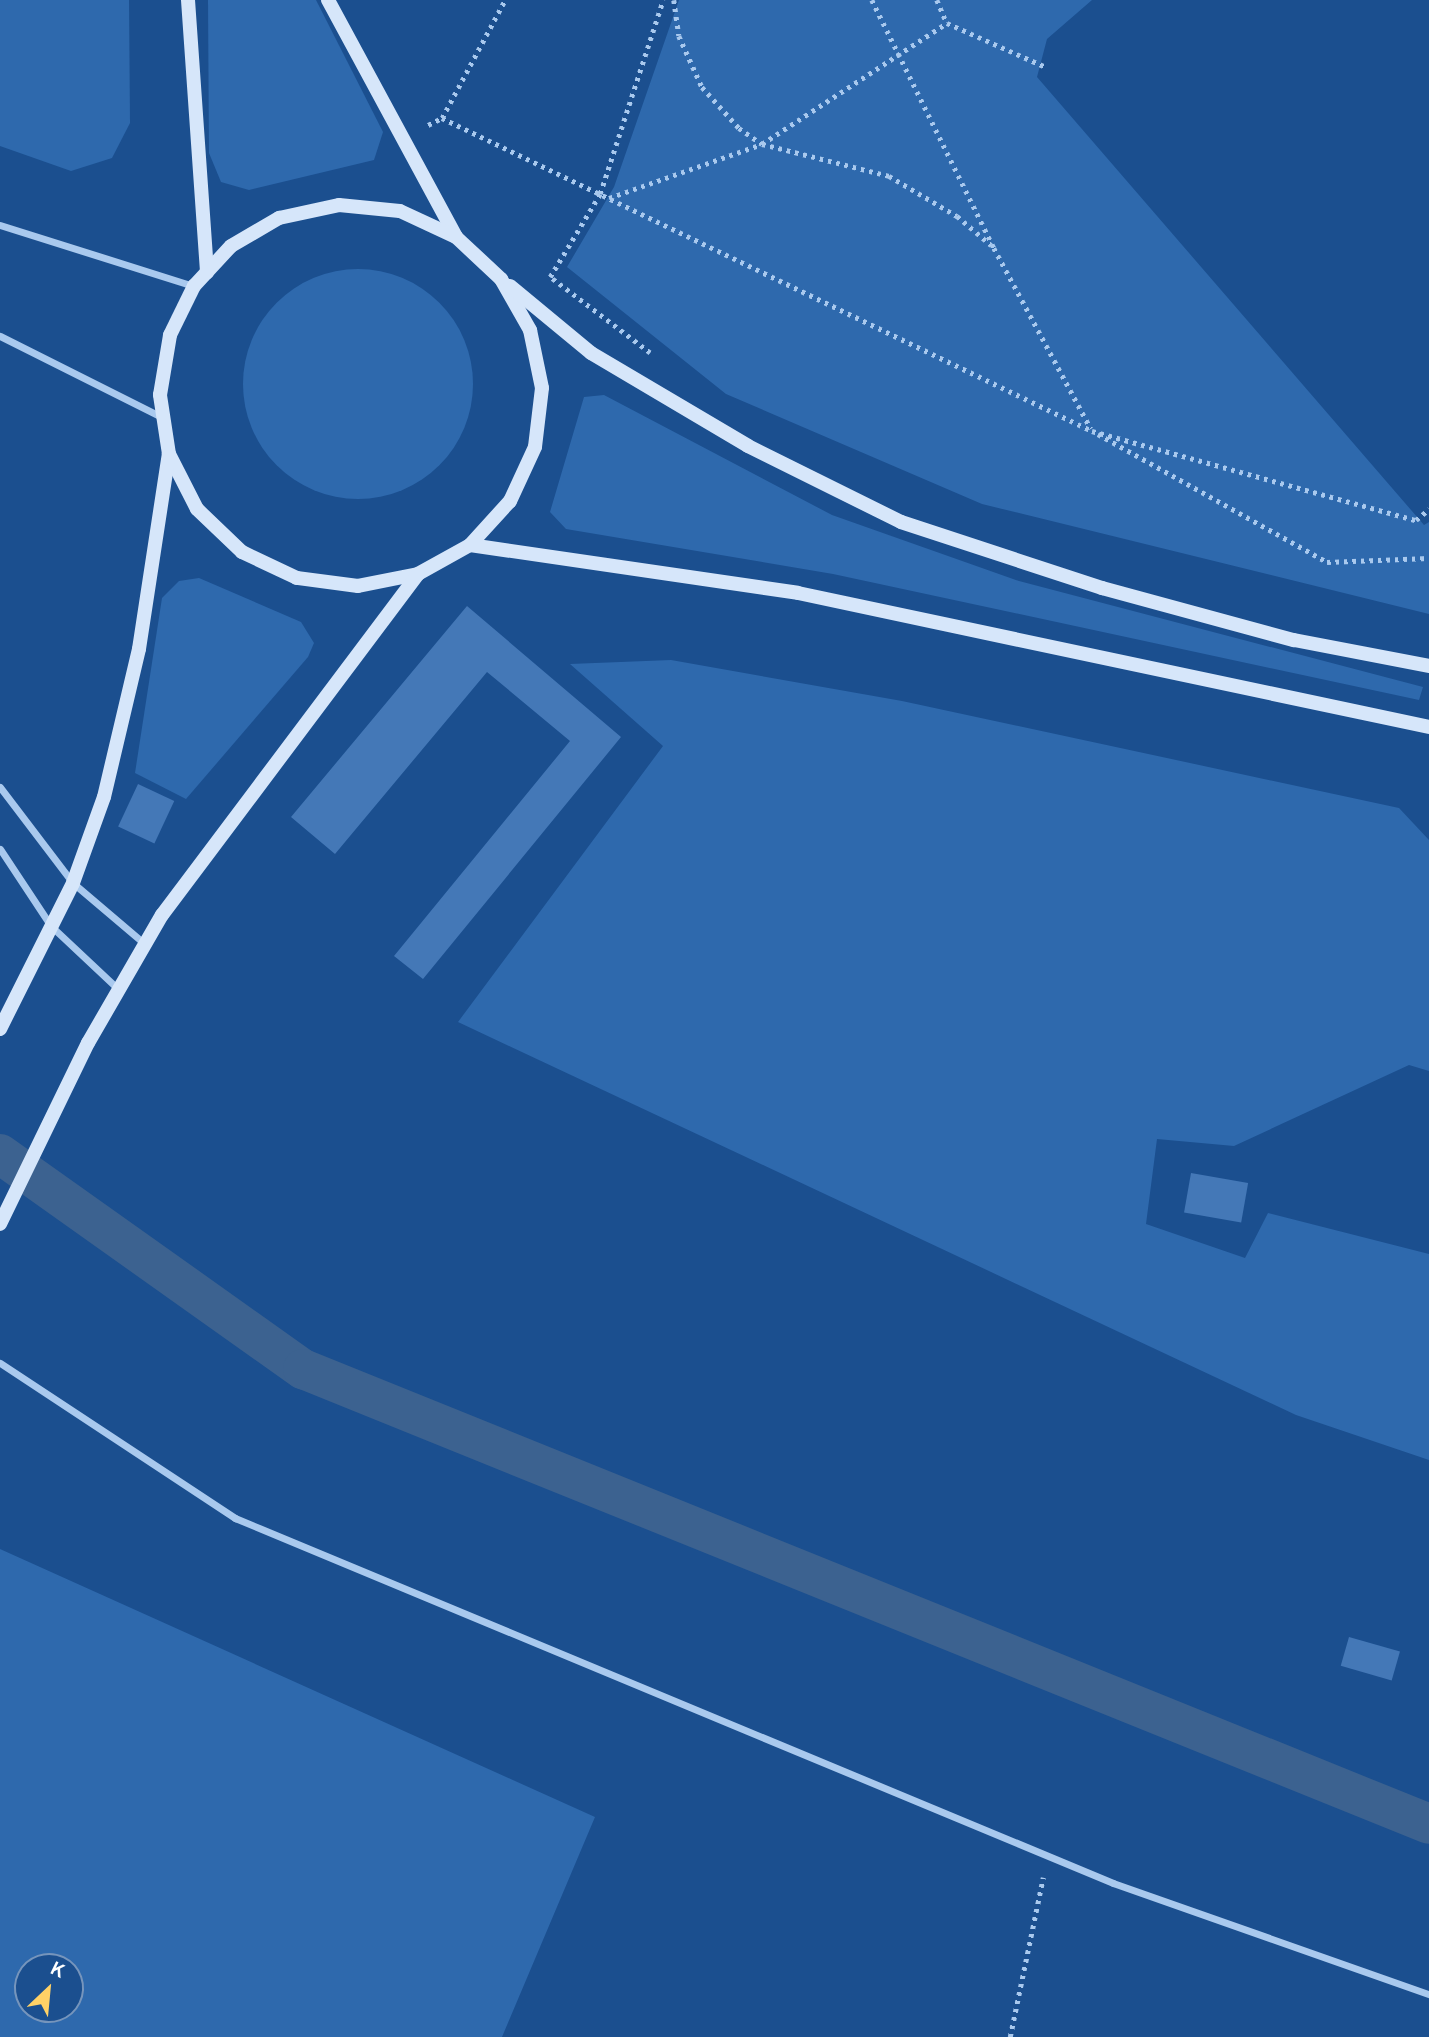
<!DOCTYPE html>
<html>
<head>
<meta charset="utf-8">
<style>
	body { margin:0 }
	#map { position:relative; width:1429px; height:2037px; overflow:hidden; background:#1b4f8f; font-family:Overpass,sans-serif }
	div>[style] { position:absolute }
	.green>* { inset:0; background:#2e69ad }
	.round { border-radius:50% }
	.canal>* { height:40px; margin:-20px; padding:0 20px; transform-origin:20px; border-radius:20px; background:#3c6290 }
	.building>* { inset:0; background:#4478b7; transform-origin:0 0 }
	.path>* { height:4.5px; margin-top:-2.25px; transform-origin:0; background:repeating-linear-gradient(90deg,#a9c9ee 0 3.5px,transparent 0 8.5px) }
	.street>* { height:7px; margin:-3.5px; padding:0 3.5px; transform-origin:3.5px; border-radius:3.5px; background:#a9c9ee }
	.secondary>* { height:14px; margin:-7px; padding:0 7px; transform-origin:7px; border-radius:7px; background:#d6e6fa }
	span { translate:-50% -50%; white-space:nowrap; text-align:center; line-height:1.15; -webkit-text-stroke:5px #1b4f8f; paint-order:stroke }
	.north { position:absolute; left:14px; top:1953px; width:70px; height:70px; box-sizing:border-box; background:#1b4f8f; border:2px solid #7695bc; border-radius:50%; rotate:26deg; font-size:19px; font-weight:700; line-height:28px; text-align:center; color:#fff }
	.north::after { content:''; display:block; margin:auto; width:24px; height:32px; background:#ffd166; clip-path:polygon(50% 0,100% 100%,50% 72%,0 100%) }
</style>
</head>
<body>
<div id="map">
	<div class="green">
		<i style="clip-path:polygon(0 0,129px 0,130px 123px,112px 158px,71px 171px,0 146px)"></i>
		<i style="clip-path:polygon(208px 0,316px 0,383px 132px,374px 160px,249px 190px,221px 182px,209px 153px)"></i>
		<i style="clip-path:polygon(679px 0,1092px 0,1047px 39px,1037px 77px,1424px 525px,1429px 522px,1429px 614px,982px 504px,726px 394px,567px 267px,614px 187px)"></i>
		<i class="round" style="left:243px;top:269px;width:230px;height:230px"></i>
		<i style="clip-path:polygon(604px 395px,832px 515px,1019px 581px,1423px 687px,1419px 700px,833px 574px,566px 529px,550px 512px,584px 397px)"></i>
		<i style="clip-path:polygon(199px 578px,301px 622px,314px 643px,308px 657px,186px 799px,135px 773px,162px 598px,179px 581px)"></i>
		<i style="clip-path:polygon(671px 660px,902px 701px,1399px 808px,1429px 840px,1429px 1071px,1409px 1065px,1234px 1146px,1157px 1139px,1146px 1224px,1245px 1258px,1268px 1213px,1429px 1254px,1429px 1460px,1296px 1415px,458px 1022px,663px 746px,570px 664px)"></i>
		<i style="clip-path:polygon(evenodd,0 1549px,595px 1817px,502px 2037px,0 2037px,0 1549px,28px 1967px,70px 1967px,70px 2009px,28px 2009px,28px 1967px)"></i>
	</div>
	<div class="canal">
		<i style="left:0;top:1154px;width:372px;rotate:35.4deg"></i>
		<i style="left:303px;top:1369px;width:1214px;rotate:22deg"></i>
	</div>
	<div class="building">
		<i style="clip-path:polygon(467px 606px,621px 737px,423px 979px,394px 956px,570px 741px,487px 672px,335px 854px,291px 817px)"></i>
		<i style="left:138px;top:784px;width:40px;height:47px;rotate:25deg"></i>
		<i style="left:1191px;top:1173px;width:58px;height:40px;rotate:10deg"></i>
		<i style="left:1349px;top:1637px;width:53px;height:30px;rotate:16deg"></i>
	</div>
	<div class="path">
		<i style="left:674px;top:0;width:36px;rotate:82deg"></i>
		<i style="left:679px;top:36px;width:56px;rotate:65.7deg"></i>
		<i style="left:702px;top:87px;width:55px;rotate:47.9deg"></i>
		<i style="left:739px;top:128px;width:28px;rotate:35deg"></i>
		<i style="left:762px;top:144px;width:221px;rotate:-33.2deg"></i>
		<i style="left:872px;top:0;width:276px;rotate:63.8deg"></i>
		<i style="left:994px;top:248px;width:205px;rotate:61.8deg"></i>
		<i style="left:937px;top:0;width:25px;rotate:67deg"></i>
		<i style="left:947px;top:23px;width:108px;rotate:24deg"></i>
		<i style="left:442px;top:118px;width:721px;rotate:25.71deg"></i>
		<i style="left:1092px;top:431px;width:336px;rotate:15.4deg"></i>
		<i style="left:1416px;top:520px;width:17px;rotate:-40deg"></i>
		<i style="left:428px;top:125px;width:16px;rotate:-27deg"></i>
		<i style="left:442px;top:118px;width:134px;rotate:-61.9deg"></i>
		<i style="left:609px;top:198px;width:162px;rotate:-19.4deg"></i>
		<i style="left:762px;top:144px;width:131px;rotate:14.1deg"></i>
		<i style="left:889px;top:176px;width:79px;rotate:30.5deg"></i>
		<i style="left:957px;top:216px;width:45px;rotate:40.5deg"></i>
		<i style="left:650px;top:353px;width:126px;rotate:-142.8deg"></i>
		<i style="left:550px;top:277px;width:97px;rotate:-58.9deg"></i>
		<i style="left:600px;top:194px;width:204px;rotate:-72deg"></i>
		<i style="left:1098px;top:434px;width:262px;rotate:29.2deg"></i>
		<i style="left:1327px;top:562px;width:102px;rotate:-2.2deg"></i>
		<i style="left:1010px;top:2037px;width:163px;rotate:-78.3deg"></i>
	</div>
	<div class="street">
		<i style="left:0;top:225px;width:202px;rotate:17.5deg"></i>
		<i style="left:0;top:336px;width:181px;rotate:26.6deg"></i>
		<i style="left:0;top:787px;width:121px;rotate:52.8deg"></i>
		<i style="left:73px;top:883px;width:94px;rotate:40.3deg"></i>
		<i style="left:0;top:849px;width:92px;rotate:56.5deg"></i>
		<i style="left:51px;top:926px;width:92px;rotate:43.2deg"></i>
		<i style="left:0;top:1363px;width:282px;rotate:33.4deg"></i>
		<i style="left:235px;top:1518px;width:951px;rotate:22.57deg"></i>
		<i style="left:1113px;top:1883px;width:335px;rotate:19.4deg"></i>
	</div>
	<div class="secondary">
		<i style="left:188px;top:0;width:273px;rotate:86deg"></i>
		<i style="left:328px;top:0;width:269px;rotate:61.6deg"></i>
		<i style="left:456px;top:237px;width:62px;rotate:43deg"></i>
		<i style="left:501px;top:279px;width:59px;rotate:60.4deg"></i>
		<i style="left:530px;top:330px;width:59px;rotate:78.3deg"></i>
		<i style="left:542px;top:388px;width:59px;rotate:96.8deg"></i>
		<i style="left:535px;top:447px;width:60px;rotate:114.8deg"></i>
		<i style="left:510px;top:501px;width:59px;rotate:132.3deg"></i>
		<i style="left:470px;top:545px;width:60px;rotate:150.9deg"></i>
		<i style="left:418px;top:574px;width:61px;rotate:168.7deg"></i>
		<i style="left:358px;top:586px;width:62px;rotate:-172.5deg"></i>
		<i style="left:297px;top:578px;width:61px;rotate:-154.7deg"></i>
		<i style="left:242px;top:552px;width:62px;rotate:-136.3deg"></i>
		<i style="left:197px;top:509px;width:62px;rotate:-117deg"></i>
		<i style="left:169px;top:454px;width:60px;rotate:-98.7deg"></i>
		<i style="left:160px;top:395px;width:61px;rotate:-80.5deg"></i>
		<i style="left:170px;top:335px;width:55px;rotate:-63.9deg"></i>
		<i style="left:194px;top:286px;width:54px;rotate:-47.2deg"></i>
		<i style="left:231px;top:246px;width:56px;rotate:-30.3deg"></i>
		<i style="left:279px;top:218px;width:61px;rotate:-12.2deg"></i>
		<i style="left:339px;top:205px;width:61px;rotate:5.6deg"></i>
		<i style="left:400px;top:211px;width:62px;rotate:24.9deg"></i>
		<i style="left:510px;top:286px;width:105px;rotate:39.6deg"></i>
		<i style="left:591px;top:353px;width:182px;rotate:30.6deg"></i>
		<i style="left:748px;top:446px;width:171px;rotate:26.4deg"></i>
		<i style="left:901px;top:522px;width:212px;rotate:18.2deg"></i>
		<i style="left:1102px;top:588px;width:199px;rotate:15.2deg"></i>
		<i style="left:1294px;top:640px;width:137px;rotate:10.9deg"></i>
		<i style="left:470px;top:545px;width:331px;rotate:8.3deg"></i>
		<i style="left:798px;top:593px;width:645px;rotate:11.99deg"></i>
		<i style="left:0;top:1029px;width:163px;rotate:-63.4deg"></i>
		<i style="left:73px;top:883px;width:91px;rotate:-70.2deg"></i>
		<i style="left:104px;top:797px;width:152px;rotate:-76.7deg"></i>
		<i style="left:139px;top:649px;width:197px;rotate:-81.3deg"></i>
		<i style="left:0;top:1224px;width:201px;rotate:-64.1deg"></i>
		<i style="left:88px;top:1043px;width:148px;rotate:-60deg"></i>
		<i style="left:162px;top:915px;width:426px;rotate:-53.1deg"></i>
	</div>
	<div class="north">K</div>
</div>
</body>
</html>
